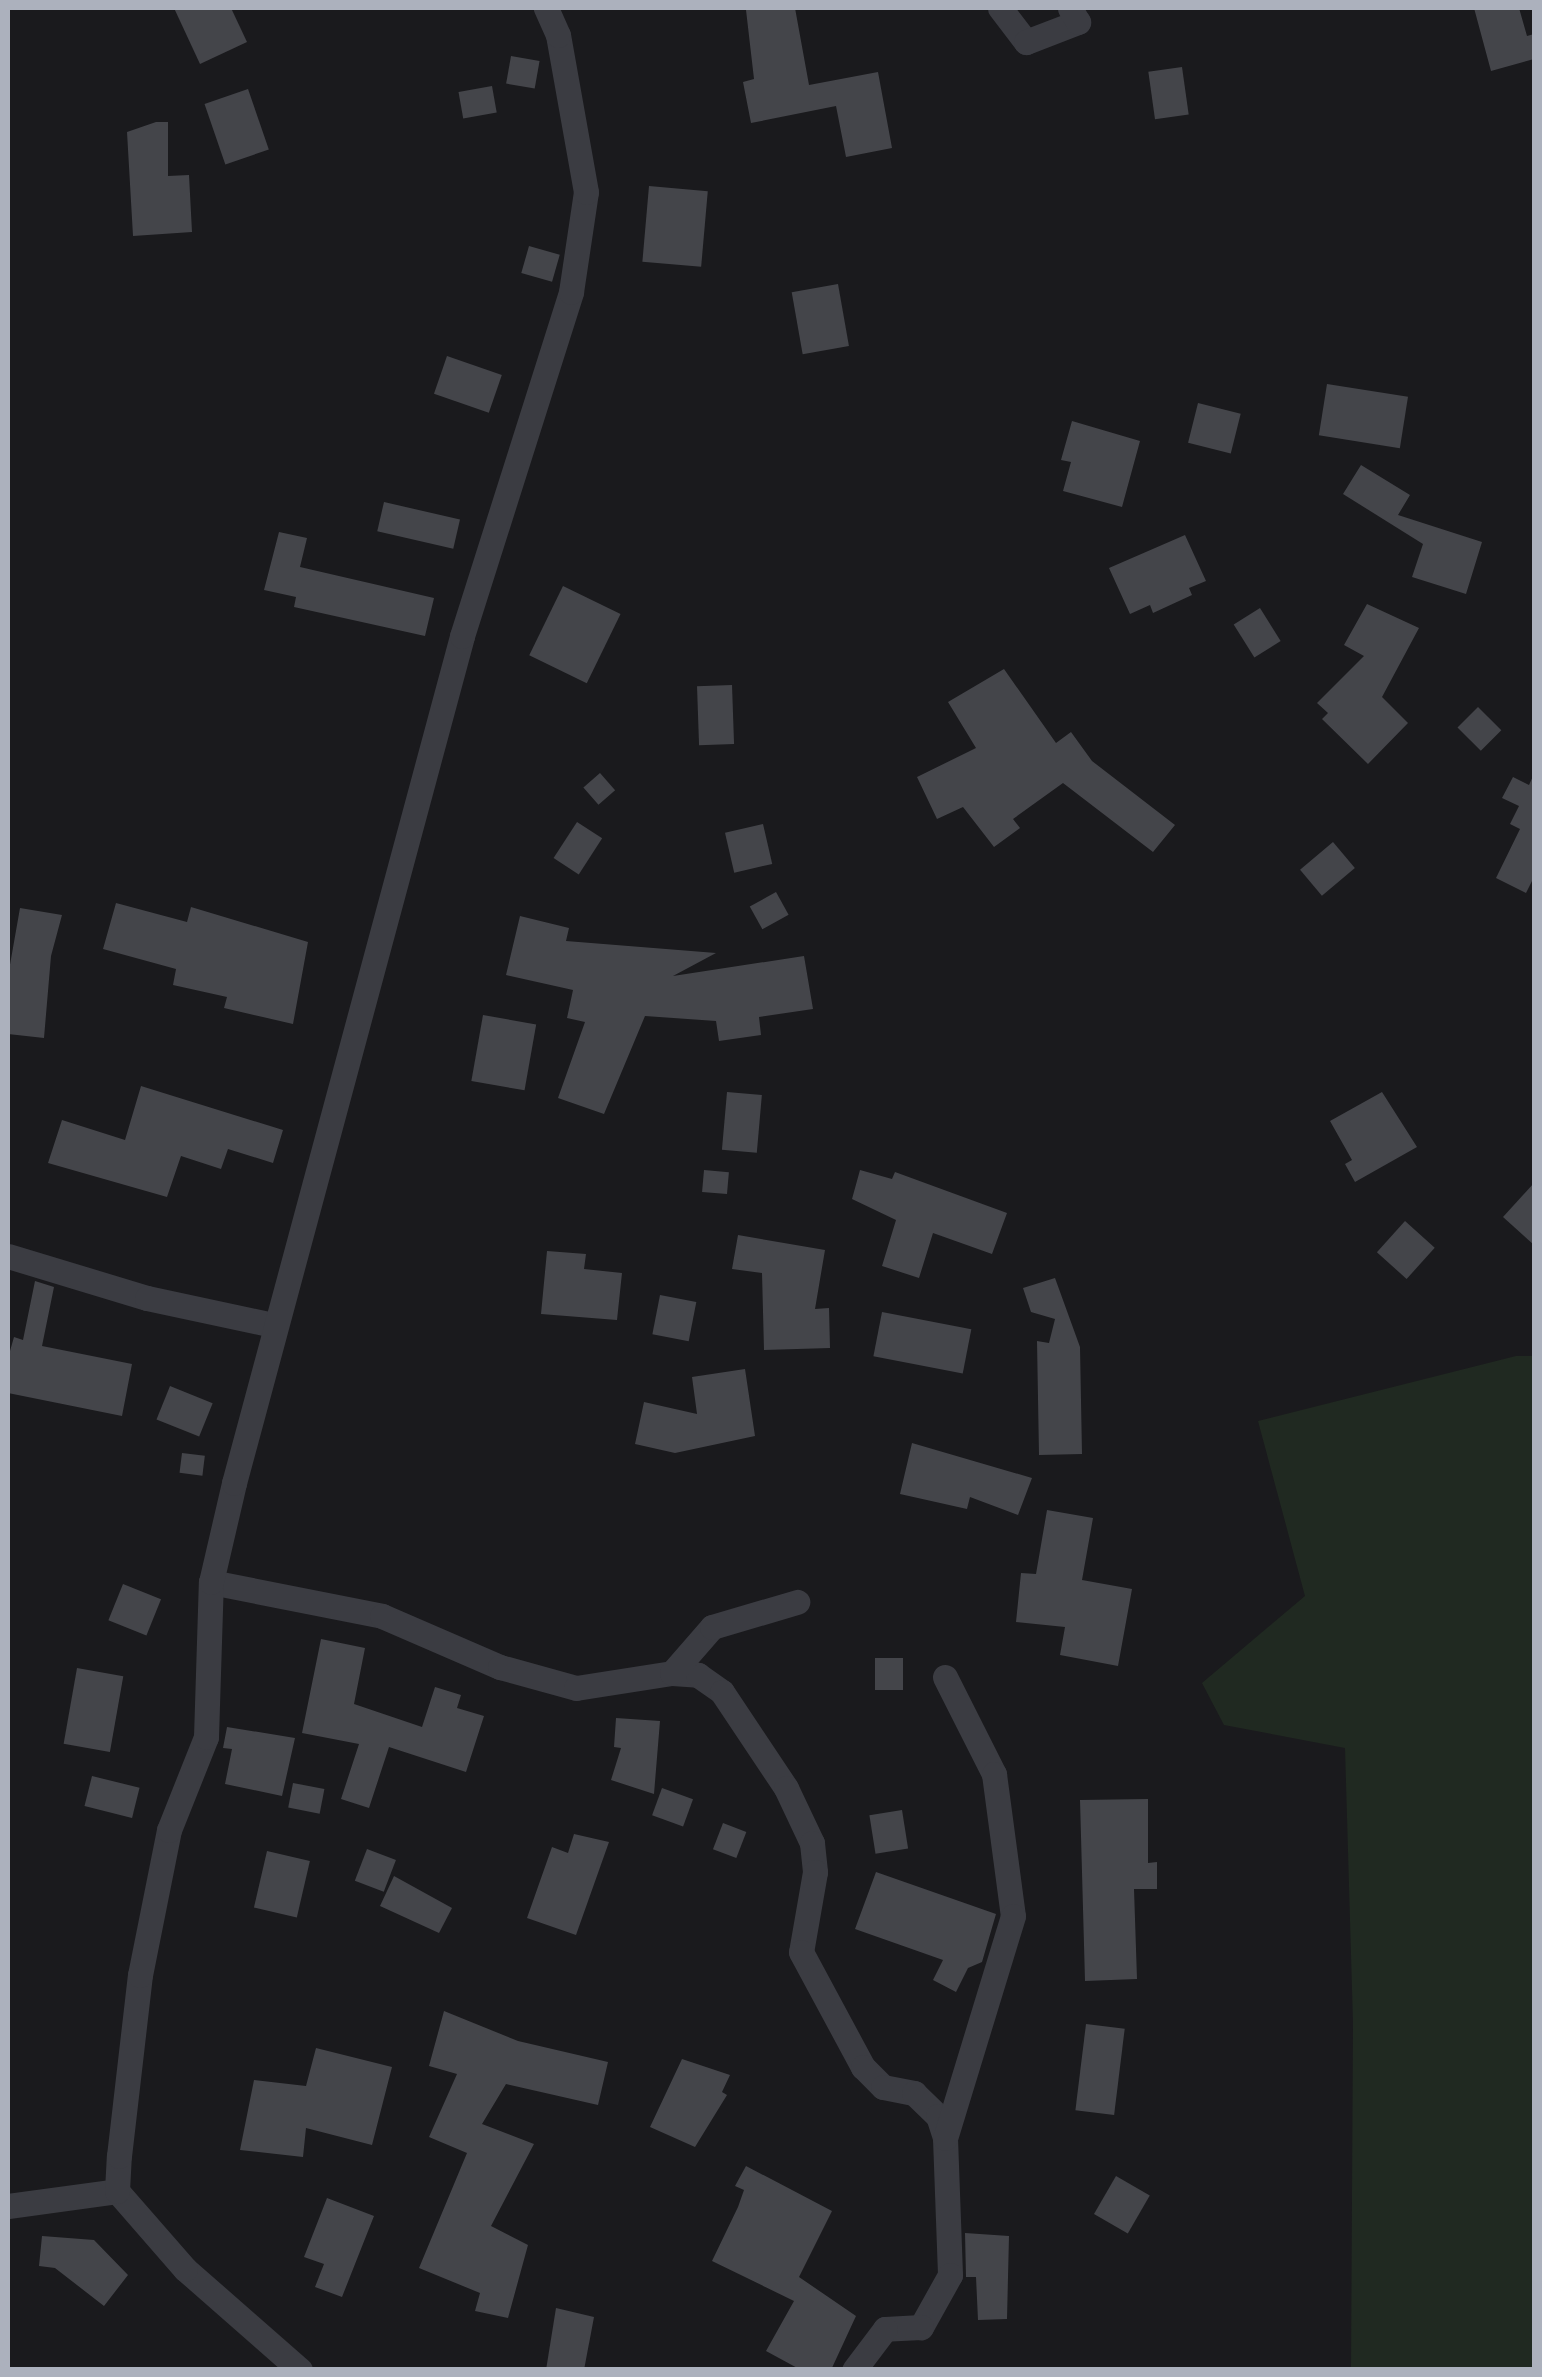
<!DOCTYPE html>
<html>
<head>
<meta charset="utf-8">
<style>
	body { margin:0 }
	#map { position:relative; width:1542px; height:2377px; overflow:hidden; background:#1a1a1d; font-family:Figtree,sans-serif }
	div>[style] { position:absolute }
	.green>* { inset:0; background:#202921 }
	.building>* { inset:0; background:#44454a; transform-origin:0 0 }
	.street>* { height:25px; margin:-12.5px; padding:0 12.5px; transform-origin:12.5px; border-radius:12.5px; background:#3b3c42 }
	span { translate:-50% -50%; white-space:nowrap; text-align:center; line-height:1.15; -webkit-text-stroke:8px #151518; paint-order:stroke }
	.frame { position:absolute; inset:0; border:10px solid #acb1bd; pointer-events:none }
</style>
</head>
<body>
<div id="map">
	<div class="green">
		<i style="clip-path:polygon(1516px 1356px,1534px 1356px,1534px 2369px,1351px 2369px,1353px 2023px,1345px 1748px,1224px 1725px,1202px 1683px,1305px 1596px,1258px 1421px)"></i>
	</div>
	<div class="building">
		<i style="clip-path:polygon(174px 8px,231px 8px,247px 42px,200px 64px)"></i>
		<i style="clip-path:polygon(795px 8px,809px 85px,878px 72px,892px 148px,846px 157px,836px 106px,751px 123px,743px 82px,754px 79px,746px 10px)"></i>
		<i style="clip-path:polygon(1474px 8px,1519px 8px,1527px 36px,1534px 34px,1534px 59px,1491px 71px)"></i>
		<i style="left:511px;top:56px;width:29px;height:28px;rotate:10deg"></i>
		<i style="left:1182px;top:67px;width:48px;height:34px;rotate:82deg"></i>
		<i style="left:492px;top:86px;width:27px;height:34px;rotate:80deg"></i>
		<i style="left:248px;top:89px;width:64px;height:46px;rotate:71deg"></i>
		<i style="clip-path:polygon(156px 122px,168px 122px,168px 176px,189px 175px,192px 232px,133px 236px,127px 132px)"></i>
		<i style="left:649px;top:186px;width:59px;height:76px;rotate:5deg"></i>
		<i style="left:529px;top:246px;width:32px;height:28px;rotate:16deg"></i>
		<i style="left:838px;top:284px;width:63px;height:47px;rotate:80deg"></i>
		<i style="left:447px;top:356px;width:58px;height:40px;rotate:19deg"></i>
		<i style="left:1327px;top:384px;width:82px;height:52px;rotate:9deg"></i>
		<i style="left:1198px;top:403px;width:44px;height:41px;rotate:14deg"></i>
		<i style="clip-path:polygon(1072px 421px,1140px 441px,1122px 507px,1063px 491px,1071px 462px,1061px 460px)"></i>
		<i style="clip-path:polygon(1361px 465px,1410px 495px,1398px 515px,1482px 542px,1466px 594px,1412px 577px,1423px 544px,1343px 494px)"></i>
		<i style="left:384px;top:502px;width:78px;height:30px;rotate:13deg"></i>
		<i style="clip-path:polygon(279px 532px,307px 538px,300px 567px,434px 598px,425px 636px,294px 607px,296px 597px,264px 590px)"></i>
		<i style="clip-path:polygon(1185px 535px,1206px 581px,1189px 588px,1192px 595px,1153px 613px,1150px 605px,1130px 614px,1109px 568px)"></i>
		<i style="left:563px;top:586px;width:64px;height:77px;rotate:26deg"></i>
		<i style="clip-path:polygon(1367px 604px,1419px 628px,1382px 697px,1408px 723px,1368px 764px,1322px 719px,1328px 713px,1317px 703px,1364px 656px,1344px 645px)"></i>
		<i style="left:1260px;top:608px;width:39px;height:31px;rotate:58deg"></i>
		<i style="clip-path:polygon(1004px 669px,1056px 743px,1071px 732px,1092px 761px,1175px 825px,1153px 852px,1063px 783px,1013px 819px,1020px 828px,994px 847px,963px 807px,937px 819px,917px 777px,976px 748px,948px 702px)"></i>
		<i style="left:732px;top:685px;width:59px;height:35px;rotate:88deg"></i>
		<i style="left:1478px;top:707px;width:33px;height:29px;rotate:45deg"></i>
		<i style="left:600px;top:773px;width:23px;height:22px;rotate:49deg"></i>
		<i style="clip-path:polygon(1534px 774px,1534px 877px,1526px 893px,1496px 878px,1520px 829px,1510px 824px,1519px 806px,1502px 798px,1513px 777px,1529px 785px)"></i>
		<i style="left:577px;top:822px;width:30px;height:43px;rotate:33deg"></i>
		<i style="left:763px;top:824px;width:41px;height:39px;rotate:77deg"></i>
		<i style="left:1333px;top:842px;width:34px;height:43px;rotate:50deg"></i>
		<i style="left:776px;top:892px;width:26px;height:30px;rotate:61deg"></i>
		<i style="clip-path:polygon(116px 903px,187px 922px,191px 907px,308px 942px,293px 1024px,224px 1008px,227px 997px,173px 985px,176px 969px,103px 949px)"></i>
		<i style="clip-path:polygon(20px 908px,62px 915px,51px 956px,44px 1038px,8px 1034px,8px 976px)"></i>
		<i style="clip-path:polygon(520px 916px,569px 928px,566px 941px,716px 953px,673px 976px,804px 956px,813px 1009px,759px 1017px,761px 1035px,719px 1041px,716px 1021px,645px 1016px,604px 1114px,558px 1098px,585px 1022px,567px 1018px,573px 990px,506px 975px)"></i>
		<i style="left:483px;top:1015px;width:54px;height:67px;rotate:10deg"></i>
		<i style="clip-path:polygon(141px 1086px,283px 1130px,273px 1163px,228px 1149px,221px 1169px,181px 1156px,167px 1197px,48px 1163px,62px 1120px,125px 1140px)"></i>
		<i style="left:727px;top:1092px;width:35px;height:58px;rotate:5deg"></i>
		<i style="clip-path:polygon(1382px 1092px,1417px 1147px,1355px 1182px,1345px 1164px,1352px 1160px,1330px 1121px)"></i>
		<i style="left:704px;top:1170px;width:25px;height:22px;rotate:5deg"></i>
		<i style="clip-path:polygon(860px 1170px,892px 1179px,895px 1172px,1007px 1213px,992px 1254px,933px 1233px,919px 1278px,882px 1266px,896px 1220px,852px 1199px)"></i>
		<i style="clip-path:polygon(1534px 1183px,1534px 1245px,1503px 1217px)"></i>
		<i style="left:1405px;top:1221px;width:40px;height:42px;rotate:42deg"></i>
		<i style="clip-path:polygon(738px 1235px,825px 1250px,815px 1309px,829px 1308px,830px 1348px,764px 1350px,762px 1273px,732px 1269px)"></i>
		<i style="clip-path:polygon(547px 1251px,586px 1254px,584px 1269px,622px 1273px,617px 1320px,541px 1314px)"></i>
		<i style="clip-path:polygon(1055px 1278px,1080px 1347px,1082px 1454px,1039px 1455px,1037px 1341px,1049px 1343px,1055px 1319px,1031px 1312px,1023px 1288px)"></i>
		<i style="clip-path:polygon(35px 1281px,54px 1287px,42px 1346px,132px 1364px,122px 1416px,8px 1393px,8px 1358px,14px 1337px,23px 1340px)"></i>
		<i style="left:660px;top:1295px;width:37px;height:40px;rotate:11deg"></i>
		<i style="left:882px;top:1312px;width:91px;height:45px;rotate:11deg"></i>
		<i style="clip-path:polygon(745px 1369px,755px 1436px,675px 1453px,635px 1444px,644px 1402px,697px 1414px,692px 1377px)"></i>
		<i style="left:170px;top:1386px;width:46px;height:36px;rotate:22deg"></i>
		<i style="clip-path:polygon(912px 1443px,1032px 1478px,1018px 1515px,970px 1497px,967px 1509px,900px 1494px)"></i>
		<i style="left:182px;top:1453px;width:23px;height:20px;rotate:7deg"></i>
		<i style="clip-path:polygon(1047px 1510px,1093px 1518px,1082px 1580px,1132px 1589px,1118px 1666px,1060px 1655px,1065px 1627px,1016px 1622px,1021px 1573px,1036px 1574px)"></i>
		<i style="left:123px;top:1584px;width:41px;height:39px;rotate:22deg"></i>
		<i style="clip-path:polygon(321px 1639px,365px 1648px,354px 1704px,422px 1727px,435px 1687px,461px 1695px,457px 1708px,484px 1716px,466px 1772px,389px 1747px,369px 1808px,341px 1799px,359px 1744px,302px 1733px)"></i>
		<i style="left:903px;top:1658px;width:32px;height:28px;rotate:90deg"></i>
		<i style="left:77px;top:1668px;width:47px;height:77px;rotate:10deg"></i>
		<i style="clip-path:polygon(616px 1718px,660px 1721px,654px 1794px,611px 1780px,621px 1748px,614px 1747px)"></i>
		<i style="clip-path:polygon(227px 1727px,295px 1738px,282px 1796px,225px 1784px,232px 1749px,223px 1748px)"></i>
		<i style="left:92px;top:1776px;width:49px;height:31px;rotate:14deg"></i>
		<i style="left:293px;top:1783px;width:32px;height:25px;rotate:11deg"></i>
		<i style="left:662px;top:1788px;width:33px;height:29px;rotate:20deg"></i>
		<i style="clip-path:polygon(1148px 1799px,1148px 1863px,1157px 1862px,1157px 1889px,1134px 1889px,1137px 1979px,1085px 1981px,1080px 1800px)"></i>
		<i style="left:902px;top:1810px;width:39px;height:33px;rotate:81deg"></i>
		<i style="left:723px;top:1823px;width:25px;height:28px;rotate:21deg"></i>
		<i style="clip-path:polygon(574px 1834px,609px 1842px,576px 1935px,527px 1918px,552px 1847px,568px 1853px)"></i>
		<i style="left:367px;top:1849px;width:31px;height:34px;rotate:21deg"></i>
		<i style="left:267px;top:1851px;width:44px;height:58px;rotate:13deg"></i>
		<i style="clip-path:polygon(876px 1872px,996px 1914px,982px 1962px,968px 1968px,956px 1992px,933px 1980px,943px 1960px,855px 1929px)"></i>
		<i style="clip-path:polygon(394px 1876px,452px 1908px,439px 1933px,380px 1906px)"></i>
		<i style="clip-path:polygon(444px 2011px,518px 2041px,608px 2062px,598px 2105px,506px 2084px,482px 2124px,534px 2144px,491px 2226px,528px 2245px,508px 2318px,475px 2311px,480px 2293px,419px 2268px,467px 2153px,429px 2137px,457px 2074px,429px 2066px)"></i>
		<i style="left:1086px;top:2024px;width:39px;height:87px;rotate:7deg"></i>
		<i style="clip-path:polygon(316px 2048px,392px 2067px,372px 2145px,306px 2128px,303px 2157px,240px 2150px,254px 2080px,306px 2086px)"></i>
		<i style="clip-path:polygon(682px 2059px,730px 2075px,722px 2092px,727px 2095px,695px 2147px,650px 2127px)"></i>
		<i style="clip-path:polygon(746px 2166px,832px 2211px,799px 2277px,856px 2316px,831px 2370px,801px 2370px,766px 2351px,794px 2301px,712px 2261px,738px 2207px,744px 2190px,735px 2186px)"></i>
		<i style="left:1116px;top:2176px;width:39px;height:44px;rotate:30deg"></i>
		<i style="clip-path:polygon(327px 2198px,374px 2216px,342px 2297px,315px 2287px,324px 2264px,304px 2257px)"></i>
		<i style="clip-path:polygon(965px 2233px,1009px 2236px,1007px 2319px,978px 2320px,976px 2277px,966px 2277px)"></i>
		<i style="clip-path:polygon(42px 2236px,94px 2240px,128px 2275px,104px 2306px,55px 2268px,39px 2266px)"></i>
		<i style="clip-path:polygon(556px 2308px,594px 2317px,584px 2370px,546px 2370px)"></i>
	</div>
	<div class="street">
		<i style="left:1000px;top:8px;width:43px;rotate:52.6deg"></i>
		<i style="left:1026px;top:42px;width:56px;rotate:-21deg"></i>
		<i style="left:1078px;top:22px;width:16px;rotate:-120deg"></i>
		<i style="left:8px;top:1256px;width:145px;rotate:16.8deg"></i>
		<i style="left:147px;top:1298px;width:129px;rotate:12.1deg"></i>
		<i style="left:211px;top:1582px;width:174px;rotate:11.2deg"></i>
		<i style="left:382px;top:1616px;width:129px;rotate:23.4deg"></i>
		<i style="left:500px;top:1667px;width:79px;rotate:15.4deg"></i>
		<i style="left:576px;top:1688px;width:97px;rotate:-8.9deg"></i>
		<i style="left:672px;top:1673px;width:26px;rotate:4deg"></i>
		<i style="left:698px;top:1675px;width:29px;rotate:35deg"></i>
		<i style="left:722px;top:1692px;width:115px;rotate:56.3deg"></i>
		<i style="left:786px;top:1788px;width:61px;rotate:64.7deg"></i>
		<i style="left:812px;top:1843px;width:29px;rotate:84deg"></i>
		<i style="left:815px;top:1872px;width:81px;rotate:99.9deg"></i>
		<i style="left:801px;top:1952px;width:131px;rotate:61.7deg"></i>
		<i style="left:863px;top:2067px;width:28px;rotate:45deg"></i>
		<i style="left:883px;top:2087px;width:32px;rotate:11deg"></i>
		<i style="left:914px;top:2093px;width:33px;rotate:44deg"></i>
		<i style="left:938px;top:2116px;width:23px;rotate:72deg"></i>
		<i style="left:945px;top:2138px;width:137px;rotate:87.9deg"></i>
		<i style="left:950px;top:2275px;width:60px;rotate:119.1deg"></i>
		<i style="left:921px;top:2327px;width:36px;rotate:177deg"></i>
		<i style="left:885px;top:2329px;width:51px;rotate:127.1deg"></i>
		<i style="left:672px;top:1673px;width:61px;rotate:-49deg"></i>
		<i style="left:712px;top:1627px;width:89px;rotate:-16.4deg"></i>
		<i style="left:945px;top:1677px;width:109px;rotate:63.2deg"></i>
		<i style="left:994px;top:1774px;width:143px;rotate:82.4deg"></i>
		<i style="left:1013px;top:1916px;width:232px;rotate:107deg"></i>
		<i style="left:8px;top:2206px;width:110px;rotate:-7.8deg"></i>
		<i style="left:300px;top:2370px;width:153px;rotate:-138.7deg"></i>
		<i style="left:185px;top:2269px;width:103px;rotate:-131.1deg"></i>
		<i style="left:117px;top:2191px;width:35px;rotate:-87deg"></i>
		<i style="left:119px;top:2156px;width:182px;rotate:-83.4deg"></i>
		<i style="left:140px;top:1975px;width:148px;rotate:-78.7deg"></i>
		<i style="left:169px;top:1830px;width:100px;rotate:-68.3deg"></i>
		<i style="left:206px;top:1737px;width:155px;rotate:-88.2deg"></i>
		<i style="left:211px;top:1582px;width:102px;rotate:-76.9deg"></i>
		<i style="left:234px;top:1483px;width:877px;rotate:-74.93deg"></i>
		<i style="left:462px;top:636px;width:361px;rotate:-72.4deg"></i>
		<i style="left:571px;top:292px;width:101px;rotate:-81.5deg"></i>
		<i style="left:586px;top:192px;width:159px;rotate:-100.1deg"></i>
		<i style="left:558px;top:35px;width:30px;rotate:-114deg"></i>
	</div>
	<div class="frame"></div>
</div>
</body>
</html>
